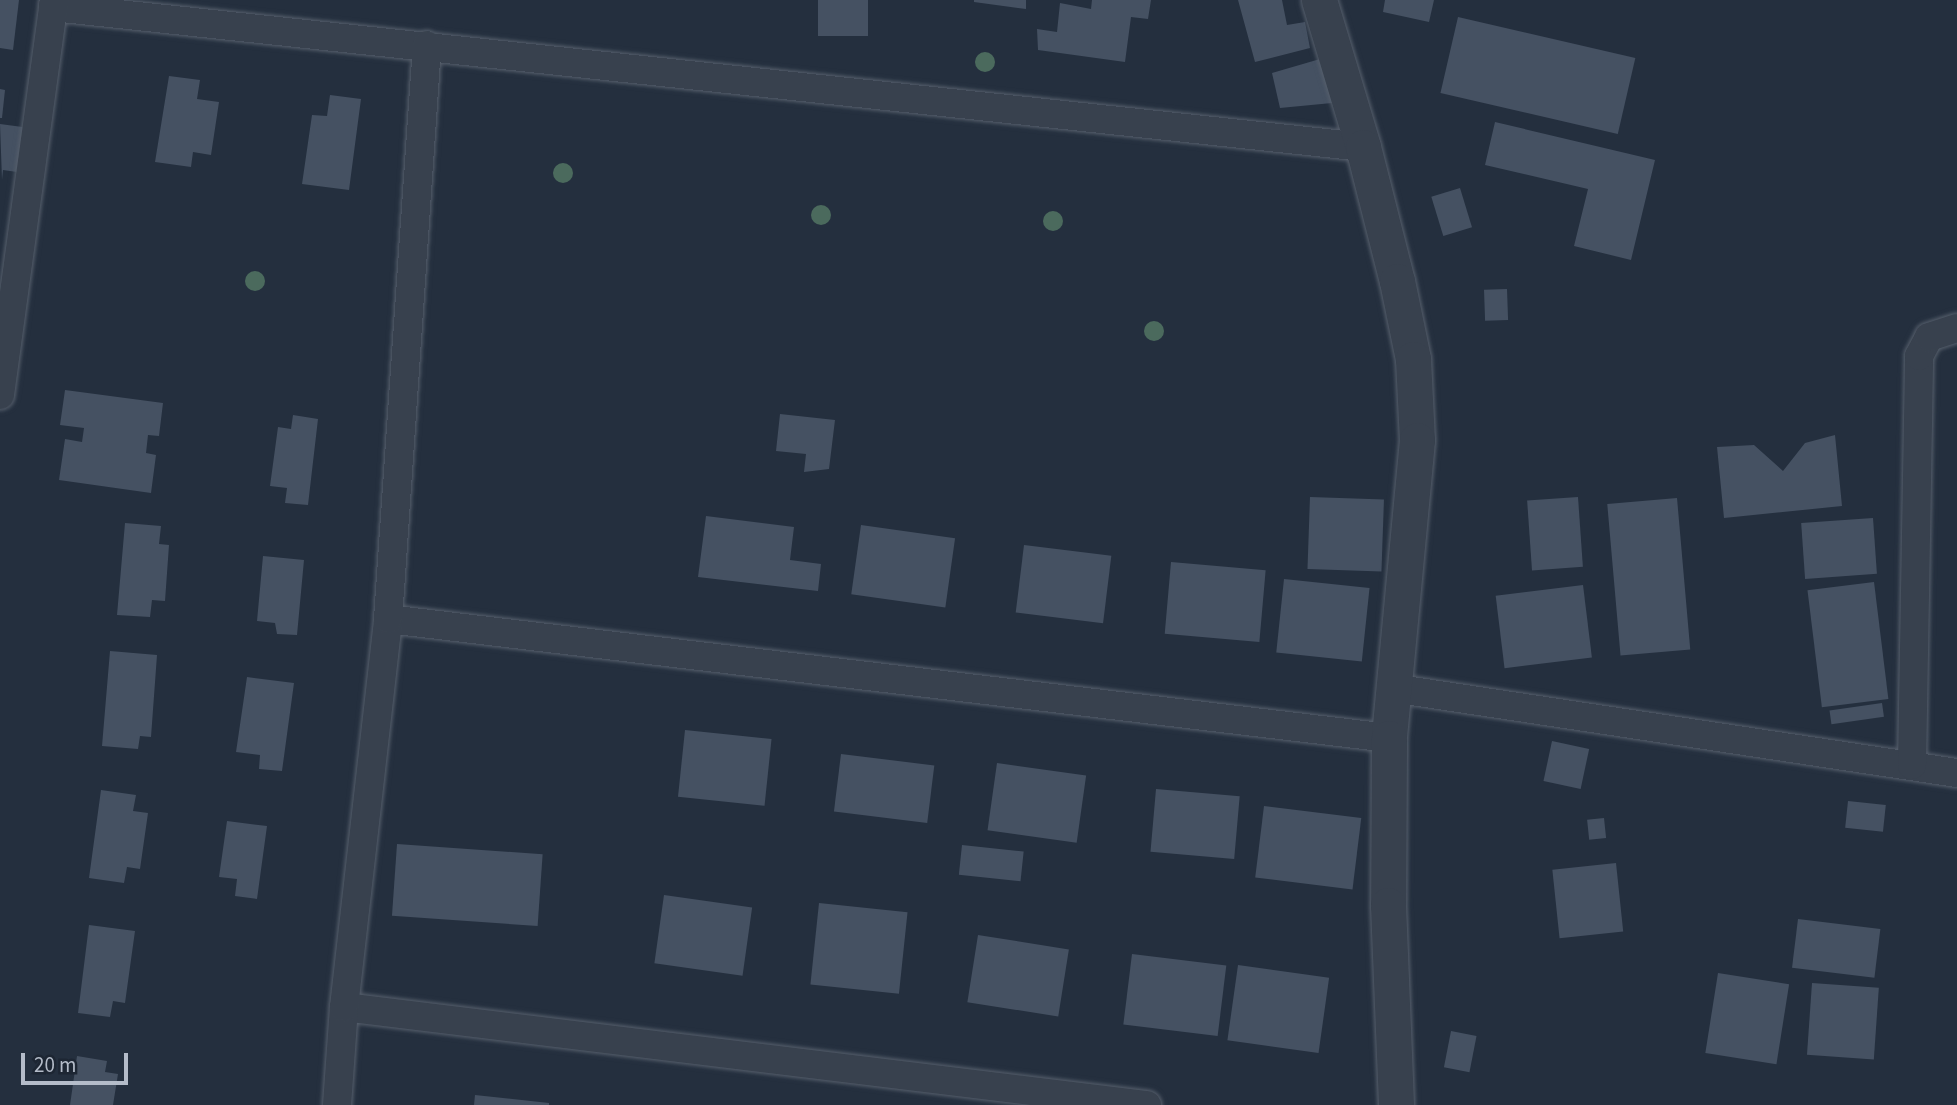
<!DOCTYPE html>
<html>
<head>
<meta charset="utf-8">
<style>
	body { margin:0 }
	#map { position:relative; width:1957px; height:1105px; overflow:hidden; background:#242f3e; font-family:"Source Sans 3",sans-serif }
	div>[style] { position:absolute }
	.building>* { inset:0; background:#455162; transform-origin:0 0 }
	.roads { filter:drop-shadow(0 0 2px #565f6c) drop-shadow(0 0 2px #565f6c) }
	.minor>* { height:28px; margin:-14px; padding:0 14px; transform-origin:14px; border-radius:14px; background:#38414e }
	.tertiary>* { height:35px; margin:-17.5px; padding:0 17.5px; transform-origin:17.5px; border-radius:17.5px; background:#38414e }
	.trees>* { width:20px; height:20px; margin:-10px; border-radius:50%; background:#4b6a5d }
	span { translate:-50% -50%; white-space:nowrap; text-align:center; line-height:1.15; -webkit-text-stroke:5px #1d2633; paint-order:stroke }
	.scale { position:absolute; left:21px; top:1053px; width:107px; height:32px; box-sizing:border-box; border:4px solid #b4bcc9; border-top:0; padding-left:9px; font-size:21px; line-height:24px; white-space:nowrap; color:#b4bcc9; -webkit-text-stroke:5px #1d2633; paint-order:stroke }
</style>
</head>
<body>
<div id="map">
	<div class="building">
		<i style="clip-path:polygon(0 0,19px 0,13px 50px,0 48px)"></i>
		<i style="left:818px;top:0;width:50px;height:36px"></i>
		<i style="clip-path:polygon(974px 0,1026px 0,1026px 9px,974px 2px)"></i>
		<i style="clip-path:polygon(1092px 0,1151px 0,1148px 19px,1131px 17px,1125px 62px,1038px 50px,1037px 29px,1057px 32px,1060px 3px,1091px 9px)"></i>
		<i style="clip-path:polygon(1238px 0,1282px 0,1287px 25px,1305px 22px,1310px 48px,1255px 62px)"></i>
		<i style="clip-path:polygon(1385px 0,1434px 0,1429px 22px,1383px 12px)"></i>
		<i style="left:1458px;top:17px;width:182px;height:78px;rotate:13deg"></i>
		<i style="clip-path:polygon(1320px 59px,1332px 103px,1280px 108px,1272px 73px)"></i>
		<i style="clip-path:polygon(169px 76px,200px 80px,197px 99px,219px 102px,211px 155px,193px 152px,191px 167px,155px 162px)"></i>
		<i style="clip-path:polygon(0 89px,5px 90px,2px 118px,0 118px)"></i>
		<i style="clip-path:polygon(330px 95px,361px 99px,349px 190px,302px 184px,312px 115px,327px 116px)"></i>
		<i style="clip-path:polygon(1495px 122px,1655px 160px,1631px 260px,1574px 246px,1588px 189px,1485px 165px)"></i>
		<i style="clip-path:polygon(0 124px,30px 128px,24px 173px,3px 170px,2px 180px)"></i>
		<i style="left:1460px;top:188px;width:41px;height:30px;rotate:73deg"></i>
		<i style="left:1507px;top:289px;width:31px;height:23px;rotate:88deg"></i>
		<i style="clip-path:polygon(65px 390px,163px 403px,159px 436px,148px 435px,146px 453px,156px 455px,151px 493px,59px 480px,65px 439px,82px 442px,84px 428px,60px 425px)"></i>
		<i style="clip-path:polygon(780px 414px,835px 420px,829px 469px,804px 472px,806px 454px,776px 451px)"></i>
		<i style="clip-path:polygon(293px 415px,318px 419px,308px 505px,285px 503px,287px 488px,270px 486px,278px 427px,291px 429px)"></i>
		<i style="clip-path:polygon(1835px 435px,1842px 506px,1724px 518px,1717px 447px,1754px 445px,1783px 471px,1805px 443px)"></i>
		<i style="left:1310px;top:497px;width:74px;height:72px;rotate:2deg"></i>
		<i style="left:1578px;top:497px;width:70px;height:51px;rotate:86deg"></i>
		<i style="left:1677px;top:498px;width:152px;height:70px;rotate:85deg"></i>
		<i style="clip-path:polygon(706px 516px,794px 527px,790px 560px,821px 564px,818px 591px,698px 577px)"></i>
		<i style="left:1873px;top:518px;width:56px;height:72px;rotate:86deg"></i>
		<i style="clip-path:polygon(125px 523px,161px 526px,159px 544px,169px 545px,165px 601px,152px 600px,150px 617px,117px 615px)"></i>
		<i style="left:861px;top:525px;width:95px;height:70px;rotate:8deg"></i>
		<i style="left:1024px;top:545px;width:88px;height:68px;rotate:7deg"></i>
		<i style="clip-path:polygon(263px 556px,304px 560px,297px 635px,277px 634px,275px 623px,257px 621px)"></i>
		<i style="left:1171px;top:562px;width:95px;height:72px;rotate:5deg"></i>
		<i style="left:1284px;top:579px;width:86px;height:74px;rotate:6deg"></i>
		<i style="left:1874px;top:582px;width:118px;height:67px;rotate:83deg"></i>
		<i style="left:1583px;top:585px;width:73px;height:88px;rotate:83deg"></i>
		<i style="clip-path:polygon(110px 651px,157px 655px,151px 737px,140px 736px,138px 749px,102px 746px)"></i>
		<i style="clip-path:polygon(247px 677px,294px 683px,282px 771px,259px 769px,260px 755px,236px 752px)"></i>
		<i style="left:1882px;top:703px;width:14px;height:53px;rotate:82deg"></i>
		<i style="left:685px;top:730px;width:87px;height:67px;rotate:6deg"></i>
		<i style="left:1552px;top:741px;width:38px;height:41px;rotate:12deg"></i>
		<i style="left:841px;top:754px;width:94px;height:58px;rotate:7deg"></i>
		<i style="left:997px;top:763px;width:90px;height:68px;rotate:8deg"></i>
		<i style="left:1156px;top:789px;width:84px;height:63px;rotate:5deg"></i>
		<i style="clip-path:polygon(101px 790px,136px 795px,133px 811px,148px 813px,140px 869px,127px 867px,124px 883px,89px 878px)"></i>
		<i style="left:1848px;top:801px;width:38px;height:27px;rotate:6deg"></i>
		<i style="left:1264px;top:806px;width:98px;height:72px;rotate:7deg"></i>
		<i style="left:1604px;top:818px;width:20px;height:17px;rotate:84deg"></i>
		<i style="clip-path:polygon(227px 821px,267px 826px,257px 899px,235px 896px,237px 879px,219px 877px)"></i>
		<i style="left:397px;top:844px;width:146px;height:72px;rotate:4deg"></i>
		<i style="left:962px;top:845px;width:62px;height:30px;rotate:6deg"></i>
		<i style="left:1616px;top:863px;width:69px;height:64px;rotate:84deg"></i>
		<i style="left:664px;top:895px;width:89px;height:69px;rotate:8deg"></i>
		<i style="left:819px;top:903px;width:89px;height:82px;rotate:6deg"></i>
		<i style="left:1798px;top:919px;width:83px;height:49px;rotate:7deg"></i>
		<i style="clip-path:polygon(89px 925px,135px 931px,125px 1003px,113px 1001px,110px 1017px,78px 1013px)"></i>
		<i style="left:978px;top:935px;width:92px;height:68px;rotate:9deg"></i>
		<i style="left:1132px;top:954px;width:95px;height:71px;rotate:7deg"></i>
		<i style="left:1238px;top:965px;width:92px;height:76px;rotate:8deg"></i>
		<i style="left:1718px;top:973px;width:72px;height:81px;rotate:9deg"></i>
		<i style="left:1812px;top:983px;width:67px;height:72px;rotate:4deg"></i>
		<i style="left:1451px;top:1031px;width:26px;height:37px;rotate:11deg"></i>
		<i style="clip-path:polygon(77px 1056px,107px 1061px,105px 1072px,118px 1074px,113px 1105px,70px 1105px)"></i>
		<i style="clip-path:polygon(475px 1095px,549px 1103px,549px 1105px,474px 1105px)"></i>
	</div>
	<div class="roads">
		<div class="minor">
			<i style="left:53px;top:7px;width:1317px;rotate:6.1deg"></i>
			<i style="left:0;top:395px;width:399px;rotate:-82.2deg"></i>
			<i style="left:388px;top:619px;width:1008px;rotate:6.78deg"></i>
			<i style="left:1392px;top:688px;width:571px;rotate:8.56deg"></i>
			<i style="left:1912px;top:765px;width:409px;rotate:-89deg"></i>
			<i style="left:1919px;top:356px;width:21px;rotate:-62deg"></i>
			<i style="left:1929px;top:337px;width:29px;rotate:-18deg"></i>
			<i style="left:344px;top:1007px;width:809px;rotate:6.96deg"></i>
			<i style="left:337px;top:1105px;width:98px;rotate:-85.9deg"></i>
			<i style="left:344px;top:1007px;width:390px;rotate:-83.5deg"></i>
			<i style="left:388px;top:619px;width:575px;rotate:-86.11deg"></i>
		</div>
		<div class="tertiary">
			<i style="left:1319px;top:0;width:153px;rotate:73.3deg"></i>
			<i style="left:1363px;top:147px;width:138px;rotate:75.8deg"></i>
			<i style="left:1397px;top:281px;width:80px;rotate:78.4deg"></i>
			<i style="left:1413px;top:359px;width:81px;rotate:87.2deg"></i>
			<i style="left:1417px;top:440px;width:299px;rotate:95.4deg"></i>
			<i style="left:1389px;top:738px;width:167px;rotate:90.3deg"></i>
			<i style="left:1388px;top:905px;width:200px;rotate:87.7deg"></i>
		</div>
	</div>
	<div class="trees">
		<i style="left:985px;top:62px"></i>
		<i style="left:563px;top:173px"></i>
		<i style="left:821px;top:215px"></i>
		<i style="left:1053px;top:221px"></i>
		<i style="left:255px;top:281px"></i>
		<i style="left:1154px;top:331px"></i>
	</div>
	<div class="scale">20 m</div>
</div>
</body>
</html>
